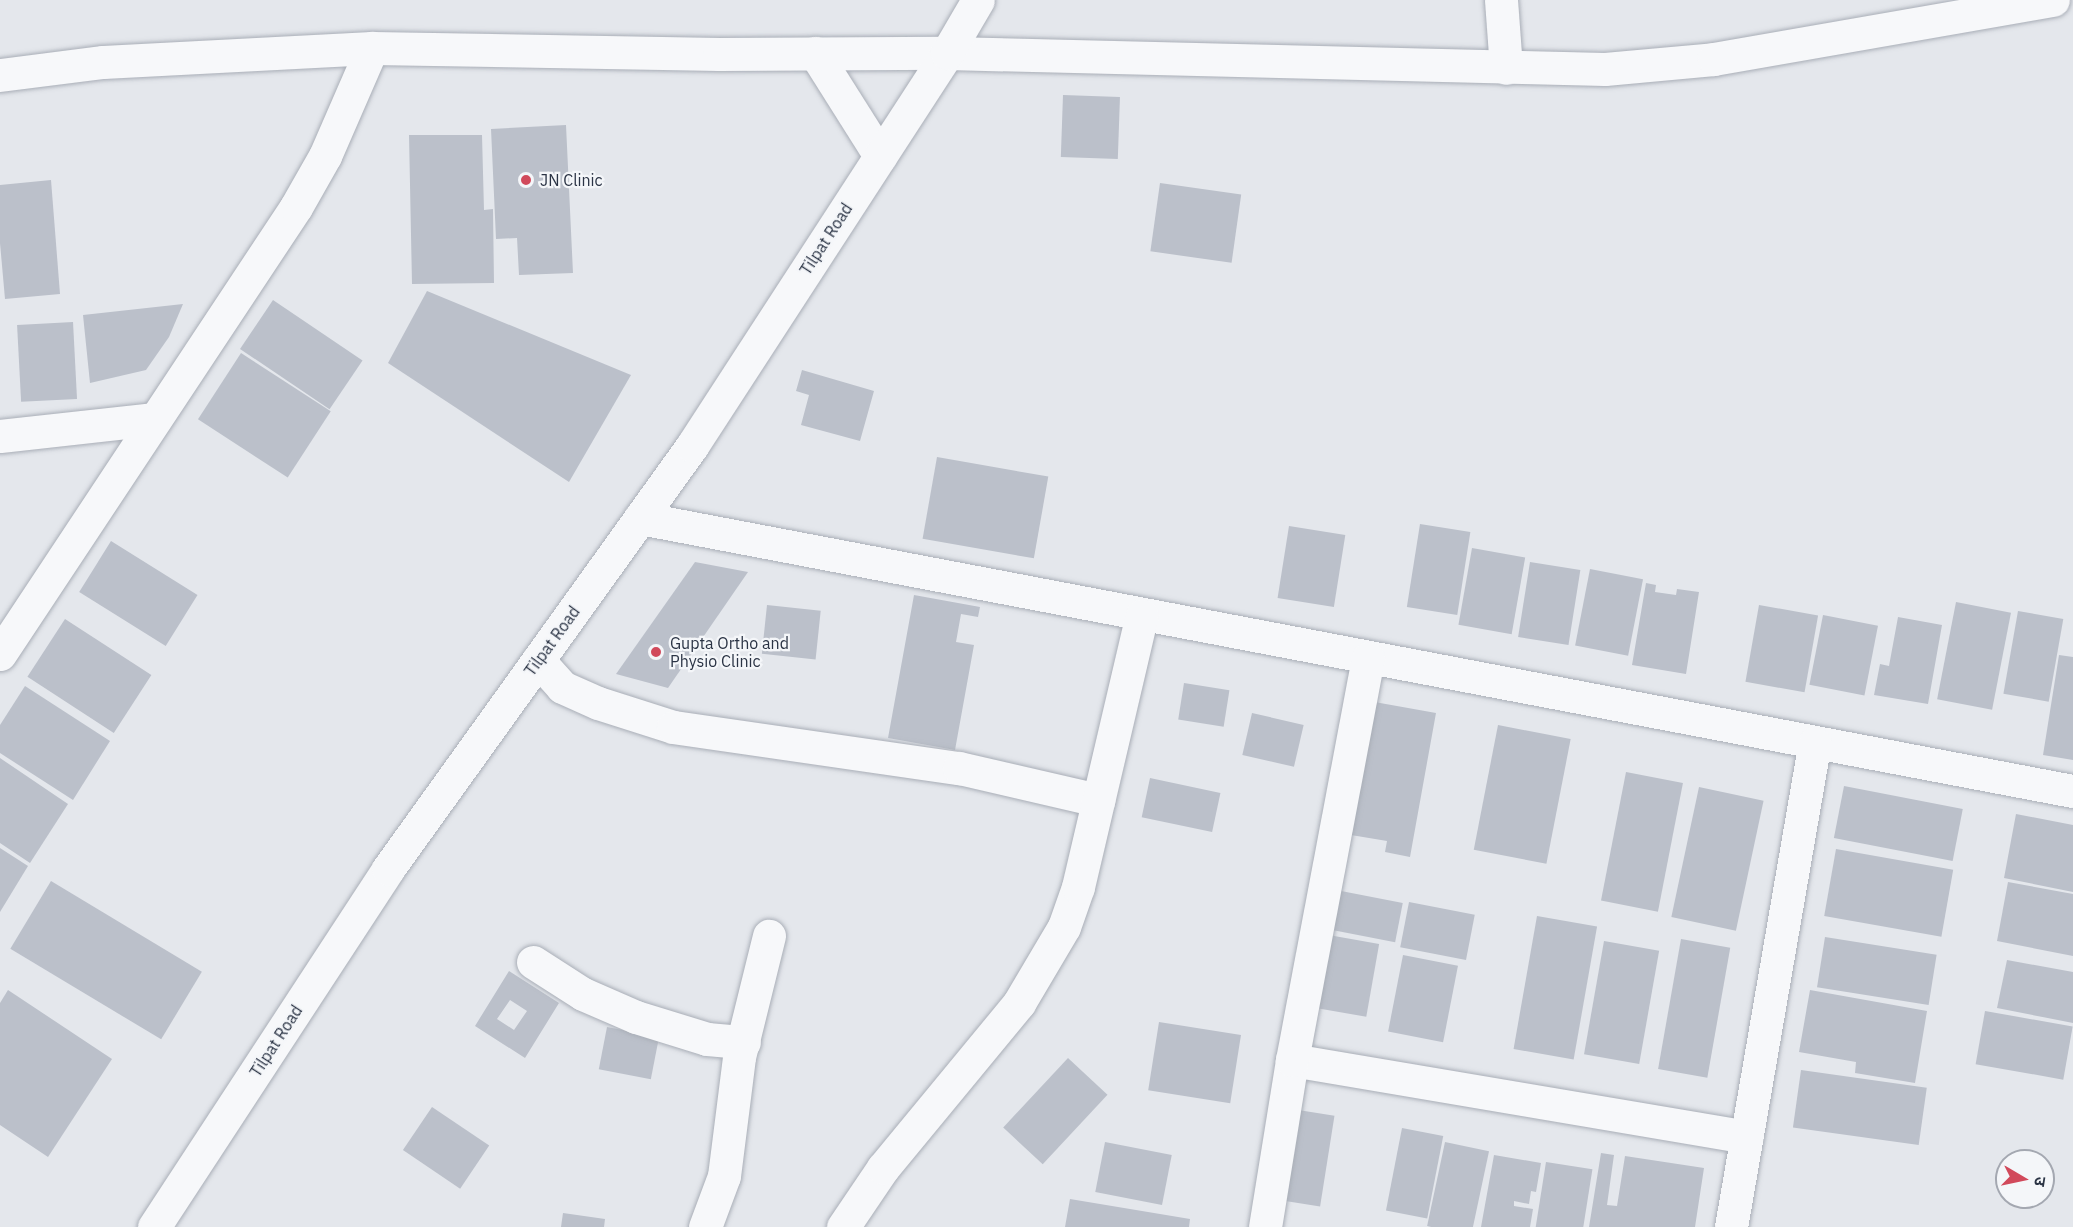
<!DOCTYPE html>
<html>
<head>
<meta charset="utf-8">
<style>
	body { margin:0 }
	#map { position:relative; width:2073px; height:1227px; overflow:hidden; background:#e4e7ec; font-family:"IBM Plex Sans","Noto Sans Devanagari",sans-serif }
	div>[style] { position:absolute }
	.building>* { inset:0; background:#bbc0ca; transform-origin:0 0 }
	.roads { filter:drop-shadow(0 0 2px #a9aeb7) drop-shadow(0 0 2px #a9aeb7) }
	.minor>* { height:33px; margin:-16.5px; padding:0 16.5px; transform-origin:16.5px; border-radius:16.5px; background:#f7f8fa }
	.dots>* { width:16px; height:16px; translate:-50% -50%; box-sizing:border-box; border:3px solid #f4f6f9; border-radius:50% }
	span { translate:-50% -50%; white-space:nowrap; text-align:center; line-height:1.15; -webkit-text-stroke:4.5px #f4f6f9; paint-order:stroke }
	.poi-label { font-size:16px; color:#2b3445 }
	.left { translate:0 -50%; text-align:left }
	.street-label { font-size:16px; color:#2b3445 }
	.north { position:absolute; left:1995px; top:1149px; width:60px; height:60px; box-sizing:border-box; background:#f4f6f9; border:2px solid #a4a8b1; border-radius:50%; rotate:99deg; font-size:16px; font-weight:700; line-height:24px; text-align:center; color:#2b3445 }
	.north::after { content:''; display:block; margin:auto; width:21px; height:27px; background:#d1495b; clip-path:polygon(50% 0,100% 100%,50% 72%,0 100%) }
</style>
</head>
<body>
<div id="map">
	<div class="building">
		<i style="left:1063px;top:95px;width:57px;height:62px;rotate:2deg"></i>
		<i style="clip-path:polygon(566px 125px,573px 273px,519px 275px,517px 238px,496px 239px,491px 129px)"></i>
		<i style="clip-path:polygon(409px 135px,482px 135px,484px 210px,493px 209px,494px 283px,412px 284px)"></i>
		<i style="clip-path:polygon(51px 180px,60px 294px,5px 299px,0 243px,0 185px)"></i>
		<i style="left:1160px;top:183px;width:82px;height:69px;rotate:8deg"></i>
		<i style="clip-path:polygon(427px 291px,631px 375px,569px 482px,388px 363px)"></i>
		<i style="left:273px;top:300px;width:108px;height:59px;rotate:34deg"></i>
		<i style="clip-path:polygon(183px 304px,169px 337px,146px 370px,90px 383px,83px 315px)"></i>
		<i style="left:73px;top:322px;width:77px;height:56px;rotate:87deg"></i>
		<i style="left:241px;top:353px;width:107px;height:79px;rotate:33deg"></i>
		<i style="clip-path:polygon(802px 370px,874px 391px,860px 441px,801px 425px,809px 395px,796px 391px)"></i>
		<i style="left:937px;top:457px;width:113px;height:83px;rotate:10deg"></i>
		<i style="left:1420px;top:524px;width:51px;height:84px;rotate:9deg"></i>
		<i style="left:1289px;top:526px;width:57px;height:73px;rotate:9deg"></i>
		<i style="left:111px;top:541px;width:102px;height:60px;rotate:32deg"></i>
		<i style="left:1472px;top:548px;width:54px;height:78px;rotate:10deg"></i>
		<i style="clip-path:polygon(695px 562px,748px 572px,668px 688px,616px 674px)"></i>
		<i style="left:1530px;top:562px;width:51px;height:76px;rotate:9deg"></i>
		<i style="left:1590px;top:569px;width:54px;height:78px;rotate:11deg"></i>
		<i style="clip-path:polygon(1646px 583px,1656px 585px,1655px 592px,1676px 595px,1677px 589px,1699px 592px,1686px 674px,1632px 665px)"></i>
		<i style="clip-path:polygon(914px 595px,980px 607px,978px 617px,961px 614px,956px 642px,974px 645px,955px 750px,888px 738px)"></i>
		<i style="left:1956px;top:602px;width:56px;height:99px;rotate:11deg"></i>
		<i style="left:767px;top:605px;width:54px;height:49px;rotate:6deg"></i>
		<i style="left:1759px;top:605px;width:60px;height:78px;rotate:10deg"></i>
		<i style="left:2018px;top:611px;width:46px;height:84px;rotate:10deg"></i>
		<i style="left:1823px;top:615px;width:56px;height:71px;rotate:11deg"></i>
		<i style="clip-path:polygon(1898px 617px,1942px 625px,1928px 704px,1874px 695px,1880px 664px,1889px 666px)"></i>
		<i style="left:65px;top:619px;width:103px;height:69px;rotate:33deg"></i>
		<i style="clip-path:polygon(2059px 655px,2073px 657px,2073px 760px,2043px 755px)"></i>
		<i style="left:1184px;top:683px;width:46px;height:37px;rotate:9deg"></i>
		<i style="clip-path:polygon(25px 686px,110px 741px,73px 800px,0 753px,0 725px)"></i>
		<i style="clip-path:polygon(1369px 701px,1436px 713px,1410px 857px,1385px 852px,1387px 841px,1345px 834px)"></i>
		<i style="left:1252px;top:713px;width:53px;height:43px;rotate:13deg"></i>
		<i style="left:1498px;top:725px;width:74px;height:127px;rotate:11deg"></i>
		<i style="clip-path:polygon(0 758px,68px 804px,30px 863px,0 843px)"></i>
		<i style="left:1626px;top:772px;width:58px;height:131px;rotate:11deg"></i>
		<i style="left:1150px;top:778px;width:72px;height:40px;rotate:12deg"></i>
		<i style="left:1844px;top:786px;width:121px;height:53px;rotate:11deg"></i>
		<i style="left:1699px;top:787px;width:66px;height:133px;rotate:12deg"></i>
		<i style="clip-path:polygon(2016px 814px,2073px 825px,2073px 892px,2004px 878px)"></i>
		<i style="clip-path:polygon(0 848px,28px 866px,0 912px)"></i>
		<i style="left:1836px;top:849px;width:119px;height:68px;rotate:10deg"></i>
		<i style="left:51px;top:881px;width:176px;height:79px;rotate:31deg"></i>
		<i style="clip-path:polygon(2008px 882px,2073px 894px,2073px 956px,1997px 941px)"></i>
		<i style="left:1336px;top:890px;width:68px;height:40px;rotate:11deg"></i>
		<i style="left:1409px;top:902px;width:67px;height:46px;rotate:11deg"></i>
		<i style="left:1537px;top:916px;width:61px;height:135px;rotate:10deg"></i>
		<i style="left:1323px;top:934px;width:57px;height:74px;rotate:10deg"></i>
		<i style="left:1825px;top:937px;width:113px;height:51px;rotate:9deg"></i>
		<i style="left:1681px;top:939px;width:50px;height:132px;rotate:10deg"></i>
		<i style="left:1604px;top:941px;width:56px;height:115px;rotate:10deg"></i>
		<i style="left:1403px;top:955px;width:56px;height:78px;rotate:11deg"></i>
		<i style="clip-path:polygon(2007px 960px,2073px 972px,2073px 1023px,1997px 1008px)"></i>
		<i style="clip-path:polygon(evenodd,509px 971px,559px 1003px,525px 1058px,475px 1026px,509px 971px,510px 1000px,527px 1011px,514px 1030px,497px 1019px,510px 1000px)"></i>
		<i style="clip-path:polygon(8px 990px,112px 1059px,48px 1157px,0 1125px,0 1003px)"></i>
		<i style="clip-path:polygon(1810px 990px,1927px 1011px,1915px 1083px,1855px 1073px,1856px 1062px,1799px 1052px)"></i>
		<i style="left:1985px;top:1011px;width:89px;height:54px;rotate:10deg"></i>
		<i style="left:1159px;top:1022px;width:83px;height:69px;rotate:9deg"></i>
		<i style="left:607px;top:1027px;width:53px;height:43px;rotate:11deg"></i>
		<i style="left:1068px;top:1058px;width:54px;height:95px;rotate:43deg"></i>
		<i style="left:1801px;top:1070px;width:127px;height:58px;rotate:8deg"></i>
		<i style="left:432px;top:1107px;width:69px;height:52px;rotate:34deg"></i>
		<i style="left:1292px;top:1109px;width:43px;height:92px;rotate:9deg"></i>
		<i style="left:1402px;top:1128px;width:42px;height:84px;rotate:11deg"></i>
		<i style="left:1105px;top:1142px;width:68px;height:51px;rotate:11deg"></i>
		<i style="left:1445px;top:1142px;width:45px;height:86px;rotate:12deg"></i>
		<i style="clip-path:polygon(1601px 1153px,1614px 1155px,1607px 1205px,1617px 1206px,1625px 1156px,1704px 1168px,1695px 1227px,1589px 1227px)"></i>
		<i style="clip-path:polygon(1494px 1155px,1541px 1163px,1536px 1192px,1531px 1191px,1529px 1204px,1514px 1201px,1514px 1206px,1533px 1209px,1530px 1227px,1481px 1227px)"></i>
		<i style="left:1546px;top:1162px;width:47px;height:66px;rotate:9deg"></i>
		<i style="clip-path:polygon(1070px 1199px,1190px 1219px,1189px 1227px,1065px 1227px)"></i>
		<i style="clip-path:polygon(563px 1213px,605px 1219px,604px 1227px,561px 1227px)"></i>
	</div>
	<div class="roads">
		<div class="minor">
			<i style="left:1501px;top:0;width:68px;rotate:85.8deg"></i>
			<i style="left:815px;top:53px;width:122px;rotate:57.7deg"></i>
			<i style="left:0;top:75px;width:104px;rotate:-7.2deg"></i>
			<i style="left:103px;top:62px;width:269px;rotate:-3deg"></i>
			<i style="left:372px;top:48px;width:347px;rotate:1deg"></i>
			<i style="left:719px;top:54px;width:228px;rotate:-0.3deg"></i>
			<i style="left:947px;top:53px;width:658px;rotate:1.39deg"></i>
			<i style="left:1605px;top:69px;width:109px;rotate:-5.2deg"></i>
			<i style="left:1714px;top:59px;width:344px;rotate:-9.9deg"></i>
			<i style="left:0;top:436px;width:156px;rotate:-6.3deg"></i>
			<i style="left:640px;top:518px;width:1459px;rotate:10.79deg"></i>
			<i style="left:0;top:654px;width:536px;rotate:-56.49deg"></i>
			<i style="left:296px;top:207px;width:59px;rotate:-60.4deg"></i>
			<i style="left:325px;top:156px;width:118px;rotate:-66.5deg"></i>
			<i style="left:538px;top:660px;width:36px;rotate:48deg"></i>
			<i style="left:562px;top:687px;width:39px;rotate:24deg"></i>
			<i style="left:598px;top:703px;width:79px;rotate:17.7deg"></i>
			<i style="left:673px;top:727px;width:289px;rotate:8.2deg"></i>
			<i style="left:959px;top:768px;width:143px;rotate:13deg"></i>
			<i style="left:533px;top:962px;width:59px;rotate:32.6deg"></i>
			<i style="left:583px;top:994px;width:58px;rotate:23.5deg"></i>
			<i style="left:636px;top:1017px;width:74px;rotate:17.2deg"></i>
			<i style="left:707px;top:1039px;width:37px;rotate:5deg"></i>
			<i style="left:1292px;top:1060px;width:461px;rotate:9.6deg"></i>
			<i style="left:154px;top:1227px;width:428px;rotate:-56.8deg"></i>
			<i style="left:388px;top:869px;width:521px;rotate:-54.3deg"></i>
			<i style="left:692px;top:446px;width:468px;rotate:-57deg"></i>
			<i style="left:947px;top:53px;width:61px;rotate:-59.7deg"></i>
			<i style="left:705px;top:1227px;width:54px;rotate:-69.6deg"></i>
			<i style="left:724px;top:1176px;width:120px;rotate:-82.8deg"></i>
			<i style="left:739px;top:1057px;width:125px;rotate:-76.1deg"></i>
			<i style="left:843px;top:1227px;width:71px;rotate:-55.9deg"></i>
			<i style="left:883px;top:1168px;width:214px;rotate:-50.5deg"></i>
			<i style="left:1019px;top:1003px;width:88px;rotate:-59.4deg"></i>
			<i style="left:1064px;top:927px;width:42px;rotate:-70.7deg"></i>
			<i style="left:1078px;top:887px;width:279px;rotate:-76.8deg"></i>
			<i style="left:1265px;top:1227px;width:169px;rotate:-80.8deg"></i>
			<i style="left:1292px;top:1060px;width:409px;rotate:-79.3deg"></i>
			<i style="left:1731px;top:1227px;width:491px;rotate:-80.2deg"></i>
		</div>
	</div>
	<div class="dots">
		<i style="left:526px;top:180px;background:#d1495b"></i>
		<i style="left:656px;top:652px;background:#d1495b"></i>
	</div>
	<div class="poi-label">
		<span class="left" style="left:540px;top:180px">JN Clinic</span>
		<span class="left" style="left:670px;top:652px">Gupta Ortho and<br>Physio Clinic</span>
	</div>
	<div class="street-label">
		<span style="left:826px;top:239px;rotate:-57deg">Tilpat Road</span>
		<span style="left:552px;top:641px;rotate:-54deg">Tilpat Road</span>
		<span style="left:276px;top:1041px;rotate:-57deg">Tilpat Road</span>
	</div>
	<div class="north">उ</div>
</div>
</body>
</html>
